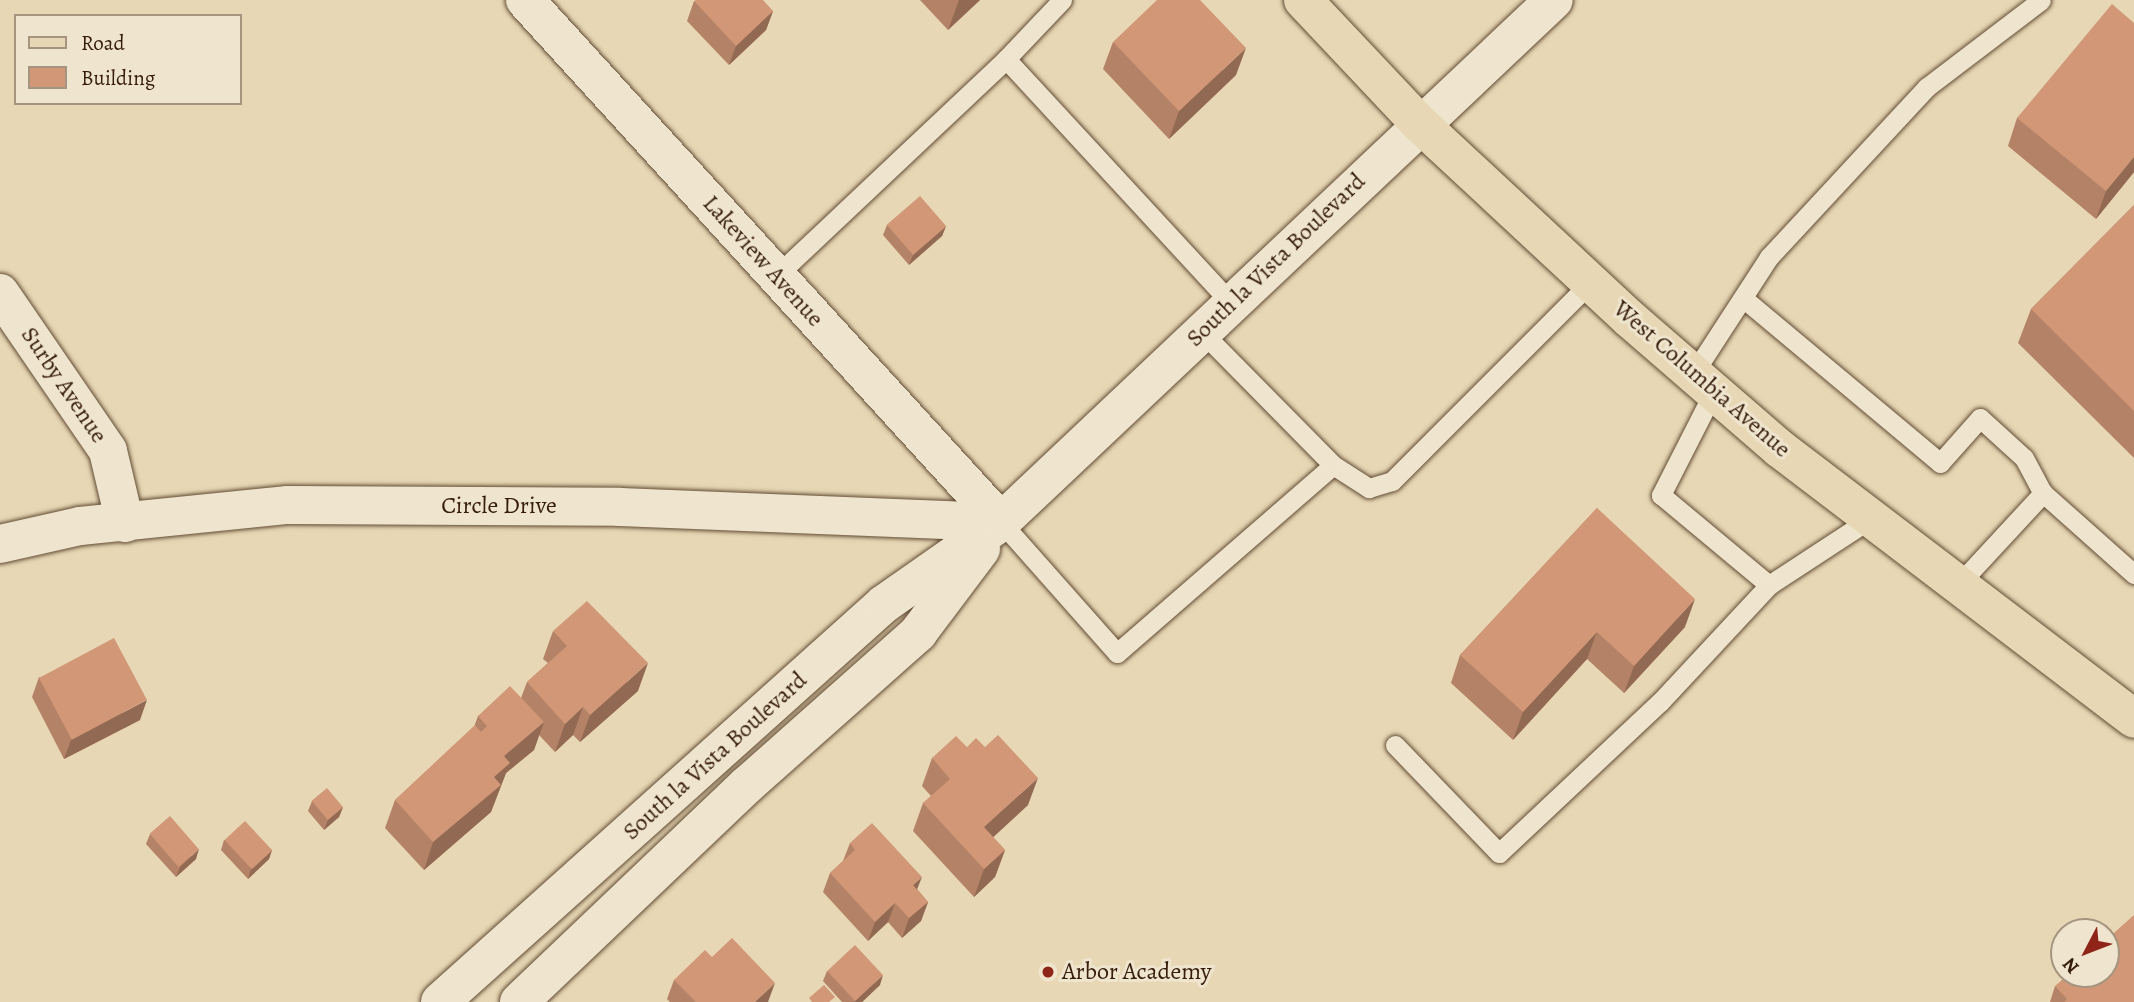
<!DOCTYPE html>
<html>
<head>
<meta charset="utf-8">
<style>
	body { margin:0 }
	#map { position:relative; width:2134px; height:1002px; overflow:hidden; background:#e7d7b4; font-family:Alegreya,serif }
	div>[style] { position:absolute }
	.roads { filter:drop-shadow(0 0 2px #624c35) drop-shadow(0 0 2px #624c35) }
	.service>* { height:19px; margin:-9.5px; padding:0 9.5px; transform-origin:9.5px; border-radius:9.5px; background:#efe5ce }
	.minor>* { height:38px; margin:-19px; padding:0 19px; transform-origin:19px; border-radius:19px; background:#efe5ce }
	.primary>* { height:38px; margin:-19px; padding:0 19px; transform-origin:19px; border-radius:19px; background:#e7d7b4 }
	.wall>* { inset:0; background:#b48266 }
	.shaded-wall>* { inset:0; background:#926a53 }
	.building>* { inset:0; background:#d19777; transform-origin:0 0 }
	.dots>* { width:19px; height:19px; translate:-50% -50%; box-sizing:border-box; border:4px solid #efe5ce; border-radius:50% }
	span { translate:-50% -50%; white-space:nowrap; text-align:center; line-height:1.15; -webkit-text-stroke:6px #efe5ce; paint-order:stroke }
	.street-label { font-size:24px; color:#361d0b }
	.poi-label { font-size:24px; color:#361d0b }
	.left { translate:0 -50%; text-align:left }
	.legend { position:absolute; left:14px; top:14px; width:228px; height:91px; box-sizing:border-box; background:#efe5ce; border:2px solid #a59580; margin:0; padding:9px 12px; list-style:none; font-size:21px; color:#361d0b }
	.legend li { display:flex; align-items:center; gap:14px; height:35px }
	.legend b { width:35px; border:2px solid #a59580 }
	.north { position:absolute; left:2050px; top:918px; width:70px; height:70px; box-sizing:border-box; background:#efe5ce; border:2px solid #a59580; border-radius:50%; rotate:228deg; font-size:19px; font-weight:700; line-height:28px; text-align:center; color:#361d0b }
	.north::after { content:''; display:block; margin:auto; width:24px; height:32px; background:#8f2418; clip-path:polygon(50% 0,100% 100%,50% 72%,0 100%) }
</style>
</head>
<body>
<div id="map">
	<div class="roads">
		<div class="service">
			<i style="left:1062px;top:0;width:81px;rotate:133.5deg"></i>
			<i style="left:1006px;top:59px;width:332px;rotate:47.3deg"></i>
			<i style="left:776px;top:276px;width:316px;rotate:-43.3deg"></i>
			<i style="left:1743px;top:298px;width:257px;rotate:39.9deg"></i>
			<i style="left:1940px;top:463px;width:60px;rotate:-48.4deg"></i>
			<i style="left:1980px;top:418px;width:59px;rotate:42.3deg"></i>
			<i style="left:2024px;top:458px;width:40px;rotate:62deg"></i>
			<i style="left:2043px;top:493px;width:122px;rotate:41.7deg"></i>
			<i style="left:1693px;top:374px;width:140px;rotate:-57deg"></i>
			<i style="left:1769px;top:257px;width:232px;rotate:-47.1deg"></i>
			<i style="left:1927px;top:87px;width:143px;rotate:-37.3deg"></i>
			<i style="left:1714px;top:391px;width:117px;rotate:117deg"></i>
			<i style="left:1661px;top:495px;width:141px;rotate:39.8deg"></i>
			<i style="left:1769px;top:585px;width:121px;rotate:-33.2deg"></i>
			<i style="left:1333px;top:465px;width:43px;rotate:32.6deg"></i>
			<i style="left:1369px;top:488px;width:24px;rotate:-17deg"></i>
			<i style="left:1392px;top:481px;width:281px;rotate:-45deg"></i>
			<i style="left:1001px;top:522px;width:175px;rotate:48.5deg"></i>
			<i style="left:1117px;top:653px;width:286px;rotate:-41deg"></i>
			<i style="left:1333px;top:465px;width:188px;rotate:-134.6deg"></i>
			<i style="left:1957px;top:586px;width:127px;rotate:-47.2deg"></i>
			<i style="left:1395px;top:745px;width:150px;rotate:46.1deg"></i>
			<i style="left:1499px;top:853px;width:221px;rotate:-43.2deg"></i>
			<i style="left:1660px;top:702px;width:160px;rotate:-47deg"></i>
		</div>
		<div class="minor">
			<i style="left:525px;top:0;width:706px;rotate:47.64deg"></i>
			<i style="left:0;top:293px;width:191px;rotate:55.6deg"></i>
			<i style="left:108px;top:451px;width:74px;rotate:76.7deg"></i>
			<i style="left:0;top:544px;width:82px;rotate:-12.7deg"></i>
			<i style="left:80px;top:526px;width:209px;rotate:-5.8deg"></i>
			<i style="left:288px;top:505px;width:332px;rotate:0.3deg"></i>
			<i style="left:620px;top:507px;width:381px;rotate:2.3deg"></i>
			<i style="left:440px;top:1002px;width:596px;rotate:-41.87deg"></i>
			<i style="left:884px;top:604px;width:143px;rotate:-35deg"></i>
			<i style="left:1001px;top:522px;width:760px;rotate:-43.35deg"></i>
			<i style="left:519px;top:1002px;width:315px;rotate:-43.6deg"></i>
			<i style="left:747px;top:785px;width:229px;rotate:-41.6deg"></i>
			<i style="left:918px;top:633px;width:105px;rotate:-53.1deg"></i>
		</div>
		<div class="primary">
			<i style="left:1303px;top:0;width:169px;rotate:46.7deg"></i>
			<i style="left:1419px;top:123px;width:288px;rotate:42.9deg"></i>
			<i style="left:1630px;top:319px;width:198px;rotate:40.9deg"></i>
			<i style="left:1780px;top:449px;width:445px;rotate:37.3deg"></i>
		</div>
	</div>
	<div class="wall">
		<i style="clip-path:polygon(920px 0,980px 0,948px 30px)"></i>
		<i style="clip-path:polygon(694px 1px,773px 11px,766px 30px,729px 65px,687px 21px)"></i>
		<i style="clip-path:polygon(2134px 23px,2134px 172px,2096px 219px,2008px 146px,2017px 118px)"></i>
		<i style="clip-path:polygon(1113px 42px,1236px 75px,1169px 139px,1103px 69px)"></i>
		<i style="clip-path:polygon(2134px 205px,2134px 458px,2018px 343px,2031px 309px)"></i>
		<i style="clip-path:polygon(887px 225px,946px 226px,942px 236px,909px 265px,883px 235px)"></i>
		<i style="clip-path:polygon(1597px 508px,1685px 627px,1624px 693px,1587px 659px,1513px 740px,1451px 683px,1460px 655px)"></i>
		<i style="clip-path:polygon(553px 631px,638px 691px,580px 742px,573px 735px,555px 752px,539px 735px,534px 750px,506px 773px,491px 812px,424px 870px,385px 828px,395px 800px,474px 727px,478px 716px,521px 698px,527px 682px,548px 663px,543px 659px)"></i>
		<i style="clip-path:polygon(39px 677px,140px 720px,64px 759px,32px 697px)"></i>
		<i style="clip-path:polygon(967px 747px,985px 747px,1028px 805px,993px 837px,1005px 850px,995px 877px,974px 897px,913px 831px,923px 803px,931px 796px,922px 786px,932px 758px)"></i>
		<i style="clip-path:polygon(312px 801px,343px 807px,339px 817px,324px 830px,308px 811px)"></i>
		<i style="clip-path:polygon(150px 834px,196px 859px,176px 877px,146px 844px)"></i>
		<i style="clip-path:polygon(224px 840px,272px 850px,269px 859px,248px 879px,221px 850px)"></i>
		<i style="clip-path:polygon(850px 843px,917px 889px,928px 902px,921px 921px,902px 938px,888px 922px,868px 941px,823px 892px,830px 873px,843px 861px)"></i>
		<i style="clip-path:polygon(712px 957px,768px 1002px,670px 1002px,667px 999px,674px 980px)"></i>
		<i style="clip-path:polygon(827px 971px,880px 985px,862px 1002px,842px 1002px,823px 981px)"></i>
		<i style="clip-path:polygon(2055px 986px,2134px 1002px,2050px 1002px)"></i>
	</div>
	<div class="shaded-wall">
		<i style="clip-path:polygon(959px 0,980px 0,948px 30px)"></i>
		<i style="clip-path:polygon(773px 11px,766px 30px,729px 65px,736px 46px)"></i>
		<i style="clip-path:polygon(1246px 48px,1236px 75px,1169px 139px,1179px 111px)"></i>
		<i style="clip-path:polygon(2134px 157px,2134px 172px,2096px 219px,2106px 191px)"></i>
		<i style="clip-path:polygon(946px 226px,942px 236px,909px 265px,913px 255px)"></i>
		<i style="clip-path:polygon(1695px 599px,1685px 627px,1624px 693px,1634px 666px)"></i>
		<i style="clip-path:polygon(1597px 632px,1587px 659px,1513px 740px,1523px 712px)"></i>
		<i style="clip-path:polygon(648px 663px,638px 691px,580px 742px,590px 715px)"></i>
		<i style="clip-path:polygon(147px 700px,140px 720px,64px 759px,71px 740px)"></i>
		<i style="clip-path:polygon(583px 707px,573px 735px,555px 752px,565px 724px)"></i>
		<i style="clip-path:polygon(544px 722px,534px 750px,506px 773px,491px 812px,424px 870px,433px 842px,504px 756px)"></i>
		<i style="clip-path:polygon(1038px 778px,1028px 805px,974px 855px,984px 827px)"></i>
		<i style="clip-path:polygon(343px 807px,339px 817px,324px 830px,328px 820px)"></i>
		<i style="clip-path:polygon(199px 849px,196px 859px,176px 877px,180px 867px)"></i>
		<i style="clip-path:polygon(272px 850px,269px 859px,248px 879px,251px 869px)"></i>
		<i style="clip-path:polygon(1005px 850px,995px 877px,974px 897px,984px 869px)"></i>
		<i style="clip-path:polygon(922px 877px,914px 897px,913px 885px)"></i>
		<i style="clip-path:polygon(928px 902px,921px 921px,902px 938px,909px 918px)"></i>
		<i style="clip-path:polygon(895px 903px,888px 922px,868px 941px,875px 922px)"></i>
		<i style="clip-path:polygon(883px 975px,880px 985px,862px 1002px,854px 1002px)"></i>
		<i style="clip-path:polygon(775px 983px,768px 1002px,755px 1002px)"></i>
	</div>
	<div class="building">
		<i style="clip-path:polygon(696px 0,763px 0,773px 11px,736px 46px,694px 1px)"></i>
		<i style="clip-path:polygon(1157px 0,1200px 0,1246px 48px,1179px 111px,1113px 42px)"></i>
		<i style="clip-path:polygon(2112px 4px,2134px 23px,2134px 157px,2106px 191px,2017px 118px)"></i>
		<i style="left:920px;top:196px;width:40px;height:44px;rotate:49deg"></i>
		<i style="clip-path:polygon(2134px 205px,2134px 411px,2031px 309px)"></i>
		<i style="clip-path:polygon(1597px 508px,1695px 599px,1634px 666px,1597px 632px,1523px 712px,1460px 655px)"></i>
		<i style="clip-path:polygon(587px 601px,648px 663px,590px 715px,583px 707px,565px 724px,527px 682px,567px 646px,553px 631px)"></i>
		<i style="left:114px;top:638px;width:70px;height:85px;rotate:62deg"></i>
		<i style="clip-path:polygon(510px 686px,544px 722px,504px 756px,510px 763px,494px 777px,501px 785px,433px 842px,395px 800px,475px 725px,481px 732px,487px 726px,478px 716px)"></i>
		<i style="clip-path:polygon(998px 735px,1038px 778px,984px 827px,1005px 850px,984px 869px,923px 803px,950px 779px,932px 758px,956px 736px,967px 747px,976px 738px,985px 747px)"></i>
		<i style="left:327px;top:788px;width:25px;height:20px;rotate:50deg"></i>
		<i style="left:170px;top:816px;width:44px;height:27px;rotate:49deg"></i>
		<i style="left:245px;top:821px;width:40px;height:28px;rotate:47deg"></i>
		<i style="clip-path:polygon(872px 823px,922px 877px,913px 885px,928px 902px,909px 918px,895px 903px,875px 922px,830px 873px,855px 850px,850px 843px)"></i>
		<i style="clip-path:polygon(2134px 915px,2134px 1002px,2064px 1002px,2067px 999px,2055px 986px,2069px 974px,2106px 974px,2106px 940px)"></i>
		<i style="clip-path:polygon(732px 938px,775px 983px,755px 1002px,696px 1002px,674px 980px,705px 950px,712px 957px)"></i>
		<i style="left:855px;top:945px;width:41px;height:38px;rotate:47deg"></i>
		<i style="clip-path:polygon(824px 985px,835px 997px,829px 1002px,812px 1002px,809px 998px)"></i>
	</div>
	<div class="dots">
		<i style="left:1048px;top:972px;background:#8f2418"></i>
	</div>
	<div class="street-label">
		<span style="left:1276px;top:260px;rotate:-44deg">South la Vista Boulevard</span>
		<span style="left:763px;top:261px;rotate:48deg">Lakeview Avenue</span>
		<span style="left:1702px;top:379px;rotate:41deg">West Columbia Avenue</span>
		<span style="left:64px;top:385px;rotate:56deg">Surby Avenue</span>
		<span style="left:499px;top:506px">Circle Drive</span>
		<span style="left:715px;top:756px;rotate:-42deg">South la Vista Boulevard</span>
	</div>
	<div class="poi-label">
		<span class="left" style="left:1062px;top:972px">Arbor Academy</span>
	</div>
	<ul class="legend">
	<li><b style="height:9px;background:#e7d7b4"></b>Road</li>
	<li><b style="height:19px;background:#d19777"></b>Building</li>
	</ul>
	<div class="north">N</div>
</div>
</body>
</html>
